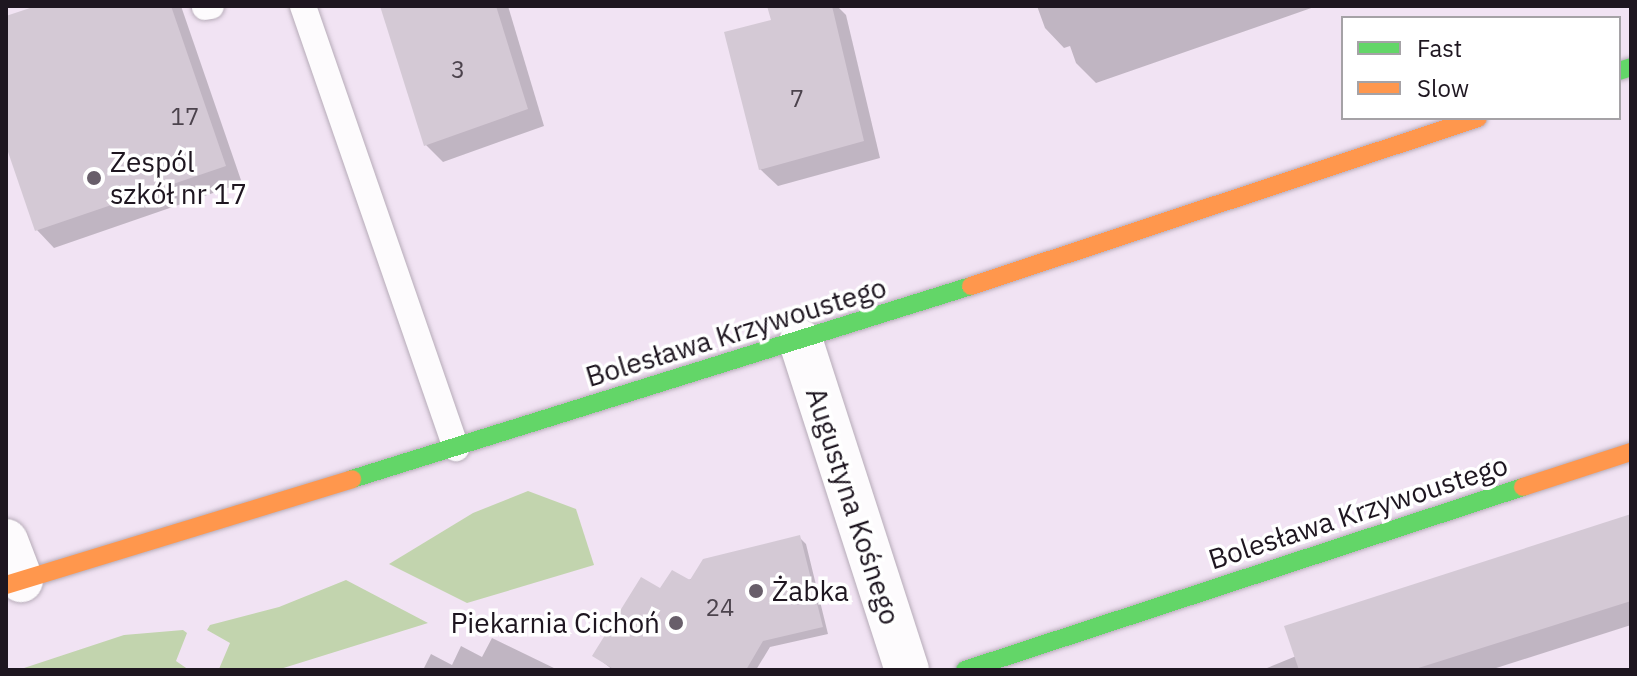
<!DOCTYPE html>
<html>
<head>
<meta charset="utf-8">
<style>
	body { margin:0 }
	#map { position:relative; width:1637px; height:676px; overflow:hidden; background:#f1e3f3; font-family:"IBM Plex Sans",sans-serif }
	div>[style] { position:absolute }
	.green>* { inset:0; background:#c2d4ae }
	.shadow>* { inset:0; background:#0003 }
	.building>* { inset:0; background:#d4c9d5 }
	.roads { filter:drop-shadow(0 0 2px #b6abb8) drop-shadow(0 0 2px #b6abb8) }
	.lane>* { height:26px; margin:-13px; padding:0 13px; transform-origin:13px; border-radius:13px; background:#fdfbfd }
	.street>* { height:44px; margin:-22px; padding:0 22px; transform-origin:22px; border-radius:22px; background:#fdfbfd }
	.fast>* { height:18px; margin:-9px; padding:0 9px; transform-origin:9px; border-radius:9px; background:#63d668 }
	.slow>* { height:18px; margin:-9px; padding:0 9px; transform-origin:9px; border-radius:9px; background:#ff974d }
	.dots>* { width:22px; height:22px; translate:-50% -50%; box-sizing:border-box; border:4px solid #fff; border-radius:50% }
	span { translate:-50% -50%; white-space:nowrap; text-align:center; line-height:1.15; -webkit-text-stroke:7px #fff; paint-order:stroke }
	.number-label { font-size:24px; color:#4c434d }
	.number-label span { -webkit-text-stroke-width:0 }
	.poi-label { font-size:28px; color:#1e1620 }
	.left { translate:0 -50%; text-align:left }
	.right { translate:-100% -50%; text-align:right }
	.street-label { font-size:28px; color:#1e1620 }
	.frame { position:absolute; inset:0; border:8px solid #1e1620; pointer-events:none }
	.legend { position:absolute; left:1341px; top:16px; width:280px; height:104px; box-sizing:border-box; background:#fff; border:2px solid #a5a2a6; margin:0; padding:10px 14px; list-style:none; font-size:24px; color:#1e1620 }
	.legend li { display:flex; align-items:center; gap:16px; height:40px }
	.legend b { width:40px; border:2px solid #a5a2a6 }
</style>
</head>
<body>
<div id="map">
	<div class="green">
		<i style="clip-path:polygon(528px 491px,576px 509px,594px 565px,467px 603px,389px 564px,473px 513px)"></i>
		<i style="clip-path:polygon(346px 580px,428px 623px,277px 670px,219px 669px,230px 643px,207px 630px,210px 625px,279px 607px)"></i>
		<i style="clip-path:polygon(183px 630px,187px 633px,176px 661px,189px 670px,18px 670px,124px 635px)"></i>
	</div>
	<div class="shadow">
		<i style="clip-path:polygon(42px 6px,181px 6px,242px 183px,54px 248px,37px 230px,6px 142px,6px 18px)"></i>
		<i style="clip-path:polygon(402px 6px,508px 6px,544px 126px,443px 162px,426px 145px)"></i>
		<i style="clip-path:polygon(797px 6px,837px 6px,846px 15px,880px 158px,778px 186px,760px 169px,774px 21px)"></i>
		<i style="clip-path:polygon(1037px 6px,1317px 6px,1096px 83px,1076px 63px,1070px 46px,1064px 48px,1045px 28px)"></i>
		<i style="clip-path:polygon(1631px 519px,1631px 625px,1490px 670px,1262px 670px)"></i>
		<i style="clip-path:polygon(799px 537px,806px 544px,828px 634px,770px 647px,756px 670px,613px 670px,595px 656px,660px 591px)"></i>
		<i style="clip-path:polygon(492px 638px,558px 670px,423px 670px,431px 654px,452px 665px,461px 646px,482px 657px)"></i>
	</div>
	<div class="building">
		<i style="clip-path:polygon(36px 6px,171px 6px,226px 166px,35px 231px,6px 146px,6px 16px)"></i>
		<i style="clip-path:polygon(380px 6px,496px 6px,528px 109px,424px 146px)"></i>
		<i style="clip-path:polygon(767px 6px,832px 6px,864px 141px,759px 170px,724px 32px,771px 20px)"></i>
		<i style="clip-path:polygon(1631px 514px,1631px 601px,1412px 670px,1299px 670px,1284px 626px)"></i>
		<i style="clip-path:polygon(800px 535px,823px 627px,763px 641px,746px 670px,615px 670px,592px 656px,641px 577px,660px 588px,672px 570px,690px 580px,703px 559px)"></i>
	</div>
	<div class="roads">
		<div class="lane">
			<i style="left:303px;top:6px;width:468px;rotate:70.9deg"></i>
			<i style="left:205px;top:7px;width:6px;rotate:-9deg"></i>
		</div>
		<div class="street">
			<i style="left:801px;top:342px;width:345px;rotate:72.1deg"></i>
			<i style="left:6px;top:541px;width:42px;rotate:69deg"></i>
		</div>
		<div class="fast">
			<i style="left:1619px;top:71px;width:13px;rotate:-18deg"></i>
			<i style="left:352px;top:479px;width:648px;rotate:-17.32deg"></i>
			<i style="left:965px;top:670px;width:587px;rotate:-18.16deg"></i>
		</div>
		<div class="slow">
			<i style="left:971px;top:286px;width:534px;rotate:-18.33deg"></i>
			<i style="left:1523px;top:487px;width:114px;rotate:-18deg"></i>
			<i style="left:6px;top:585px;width:362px;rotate:-17deg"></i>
		</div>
	</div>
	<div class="dots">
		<i style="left:94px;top:178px;background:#685e6a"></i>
		<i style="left:756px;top:591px;background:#685e6a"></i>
		<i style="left:676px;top:623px;background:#685e6a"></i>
	</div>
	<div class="number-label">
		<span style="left:458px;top:70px">3</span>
		<span style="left:797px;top:99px">7</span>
		<span style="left:185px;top:117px">17</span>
		<span style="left:720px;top:608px">24</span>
	</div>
	<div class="poi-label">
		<span class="left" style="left:110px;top:178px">Zespól<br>szkół nr 17</span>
		<span class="left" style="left:772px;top:591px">Żabka</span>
		<span class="right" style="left:660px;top:623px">Piekarnia Cichoń</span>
	</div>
	<div class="street-label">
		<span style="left:736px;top:332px;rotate:-17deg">Bolesława Krzywoustego</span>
		<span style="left:853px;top:506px;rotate:72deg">Augustyna Kośnego</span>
		<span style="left:1358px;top:512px;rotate:-18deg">Bolesława Krzywoustego</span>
	</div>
	<div class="frame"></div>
	<ul class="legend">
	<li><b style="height:10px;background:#63d668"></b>Fast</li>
	<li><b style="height:10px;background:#ff974d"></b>Slow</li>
	</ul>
</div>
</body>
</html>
